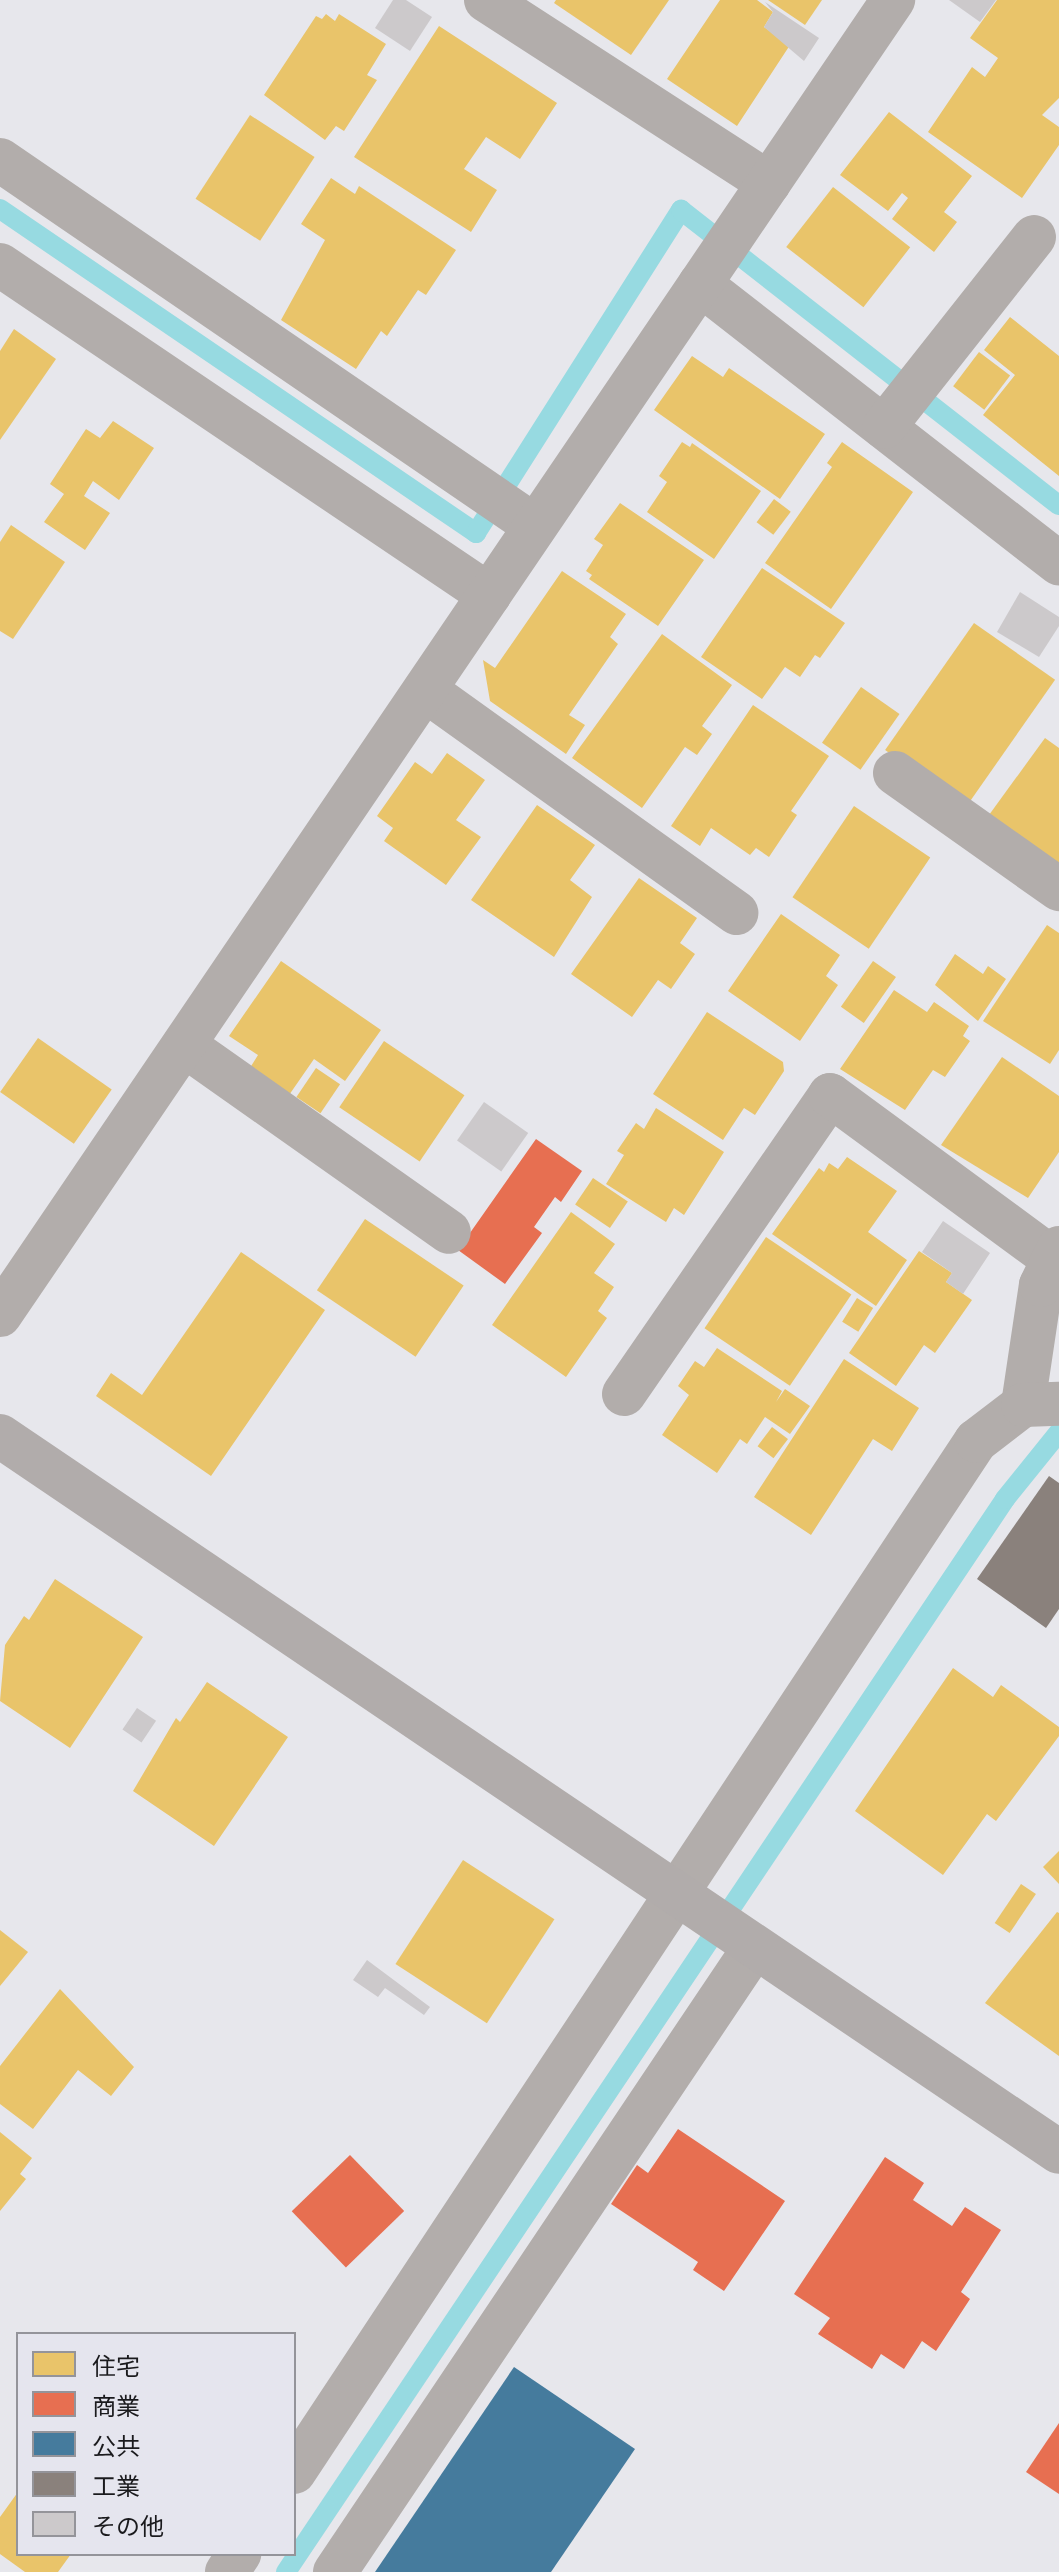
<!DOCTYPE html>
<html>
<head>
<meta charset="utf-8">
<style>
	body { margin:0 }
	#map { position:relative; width:1059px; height:2572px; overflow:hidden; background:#e7e7ec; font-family:"DM Sans","Noto Sans JP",sans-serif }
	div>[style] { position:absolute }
	.homes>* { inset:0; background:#e9c46a; transform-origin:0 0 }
	.shops>* { inset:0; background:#e76f51; transform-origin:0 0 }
	.public>* { inset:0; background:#457b9d }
	.industry>* { inset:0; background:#8a817c }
	.stream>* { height:20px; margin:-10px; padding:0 10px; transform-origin:10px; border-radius:10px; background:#97dae1 }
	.building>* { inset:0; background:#ccc9cb; transform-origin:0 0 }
	.street>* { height:44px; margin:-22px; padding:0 22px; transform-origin:22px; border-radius:22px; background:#b2adab }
	.secondary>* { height:44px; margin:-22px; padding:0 22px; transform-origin:22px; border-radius:22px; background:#b1acab }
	span { translate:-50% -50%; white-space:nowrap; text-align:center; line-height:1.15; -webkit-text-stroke:8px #e5e5ee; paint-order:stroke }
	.legend { position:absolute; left:16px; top:2332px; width:280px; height:224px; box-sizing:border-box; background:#e5e5ee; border:2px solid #94949a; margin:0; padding:10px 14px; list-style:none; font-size:24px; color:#1a1a1d }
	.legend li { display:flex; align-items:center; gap:16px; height:40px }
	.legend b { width:40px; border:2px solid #94949a }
</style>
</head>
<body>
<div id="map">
	<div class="homes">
		<i style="clip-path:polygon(556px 0,669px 0,631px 55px,554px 3px)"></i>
		<i style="clip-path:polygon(720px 0,757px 0,773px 12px,764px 27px,790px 45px,737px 126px,667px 79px)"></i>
		<i style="clip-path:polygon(768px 0,822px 0,805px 25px)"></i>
		<i style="clip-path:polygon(997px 0,1059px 0,1059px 98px,1042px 115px,1059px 127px,1059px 145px,1022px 198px,928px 132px,972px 67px,985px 77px,998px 58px,970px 38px)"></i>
		<i style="clip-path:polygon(326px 14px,335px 21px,339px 14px,386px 44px,367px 75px,377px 80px,344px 131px,336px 126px,325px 140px,264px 95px,316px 16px,322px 19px)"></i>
		<i style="clip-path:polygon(439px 26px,557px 103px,520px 159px,486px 137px,464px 169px,497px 190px,471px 232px,354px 157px)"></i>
		<i style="clip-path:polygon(889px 112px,972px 176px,944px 212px,957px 222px,934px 252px,892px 219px,908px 198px,902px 193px,888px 211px,840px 175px)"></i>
		<i style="left:250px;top:115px;width:77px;height:100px;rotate:33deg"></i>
		<i style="clip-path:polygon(331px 178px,355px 194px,359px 186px,456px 250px,426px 295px,418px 290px,387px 336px,381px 331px,356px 369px,281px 320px,325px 240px,301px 224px)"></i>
		<i style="left:833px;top:187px;width:98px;height:76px;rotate:38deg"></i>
		<i style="clip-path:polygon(1010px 317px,1059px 356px,1059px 476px,983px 415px,1015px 375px,984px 350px)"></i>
		<i style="clip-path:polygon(14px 329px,56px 359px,0 440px,0 351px)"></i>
		<i style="left:979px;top:352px;width:39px;height:43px;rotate:37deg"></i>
		<i style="clip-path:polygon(692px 356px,723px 377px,729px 368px,825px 434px,780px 499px,654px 410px)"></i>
		<i style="clip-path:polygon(113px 421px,154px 448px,119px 500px,93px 481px,84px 496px,110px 513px,85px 550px,44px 522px,64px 494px,50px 484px,86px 429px,100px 438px)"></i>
		<i style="clip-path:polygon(682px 442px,690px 447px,692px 443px,761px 491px,714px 559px,647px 512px,667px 482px,659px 476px)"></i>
		<i style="clip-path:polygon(842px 442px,913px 492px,831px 609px,765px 563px,832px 467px,827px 463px)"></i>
		<i style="left:774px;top:499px;width:21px;height:29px;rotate:37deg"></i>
		<i style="clip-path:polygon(620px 503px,704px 560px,658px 626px,589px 579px,592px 575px,586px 571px,603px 545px,594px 539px)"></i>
		<i style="clip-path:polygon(11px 525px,65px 562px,13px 639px,0 631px,0 542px)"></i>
		<i style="clip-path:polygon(762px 568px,845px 623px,820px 658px,815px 655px,800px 677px,785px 667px,762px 699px,701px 657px)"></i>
		<i style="clip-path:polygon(562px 571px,626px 614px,610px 637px,618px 644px,569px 715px,585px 725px,566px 754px,490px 701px,483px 660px,495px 668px)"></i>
		<i style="left:974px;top:623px;width:99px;height:155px;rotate:35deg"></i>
		<i style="clip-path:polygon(662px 634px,732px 685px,702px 726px,712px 734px,697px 755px,685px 747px,642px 808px,572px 758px)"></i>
		<i style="left:861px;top:687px;width:47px;height:68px;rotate:35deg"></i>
		<i style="clip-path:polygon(753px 705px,829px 756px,791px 811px,797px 815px,769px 857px,756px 848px,750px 855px,711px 828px,700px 846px,671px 826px)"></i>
		<i style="clip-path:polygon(1045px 738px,1059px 748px,1059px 866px,989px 815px)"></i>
		<i style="clip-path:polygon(447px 753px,485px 780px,456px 820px,481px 837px,446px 885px,384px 841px,393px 828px,377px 816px,415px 762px,432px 774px)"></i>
		<i style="clip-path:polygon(537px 805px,595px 845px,570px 880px,592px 897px,554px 957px,471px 900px)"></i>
		<i style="left:854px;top:806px;width:92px;height:110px;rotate:34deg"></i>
		<i style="clip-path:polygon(639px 878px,697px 918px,680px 943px,695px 954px,671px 989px,658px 980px,632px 1017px,571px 974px)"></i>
		<i style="clip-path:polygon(781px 914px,840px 955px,826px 976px,838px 985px,800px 1041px,728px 991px)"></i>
		<i style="clip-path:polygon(1047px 925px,1059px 933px,1059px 1050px,1050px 1064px,983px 1021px)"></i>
		<i style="clip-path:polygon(955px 954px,983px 974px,988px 966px,1006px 979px,978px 1021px,935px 985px)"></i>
		<i style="clip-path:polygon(281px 961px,381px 1030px,345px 1081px,314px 1059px,287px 1098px,248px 1071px,258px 1055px,229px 1036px)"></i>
		<i style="left:873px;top:961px;width:28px;height:56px;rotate:35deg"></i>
		<i style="clip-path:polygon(894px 990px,927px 1012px,934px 1002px,969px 1026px,963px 1036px,970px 1041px,945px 1077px,933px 1070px,905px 1110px,840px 1069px)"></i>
		<i style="clip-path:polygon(707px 1012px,783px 1062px,784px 1071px,755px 1115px,744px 1108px,723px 1140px,653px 1094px)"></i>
		<i style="left:38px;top:1038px;width:90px;height:66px;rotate:35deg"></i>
		<i style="left:384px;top:1041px;width:97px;height:80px;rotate:34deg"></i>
		<i style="clip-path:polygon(1002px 1057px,1059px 1096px,1059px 1152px,1028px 1198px,941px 1145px)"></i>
		<i style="left:316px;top:1068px;width:29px;height:35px;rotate:34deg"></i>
		<i style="clip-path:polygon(656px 1108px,724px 1152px,684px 1215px,674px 1208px,666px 1222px,606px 1184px,624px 1155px,617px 1151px,636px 1123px,644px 1129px)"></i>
		<i style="clip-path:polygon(847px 1157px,897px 1191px,868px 1232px,907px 1260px,876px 1306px,772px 1234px,819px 1168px,824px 1172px,829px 1163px,838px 1169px)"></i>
		<i style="left:593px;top:1178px;width:42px;height:32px;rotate:34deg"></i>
		<i style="clip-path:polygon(571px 1212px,615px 1244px,594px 1273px,614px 1287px,598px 1311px,607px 1318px,566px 1377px,492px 1325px)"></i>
		<i style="left:365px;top:1219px;width:119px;height:86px;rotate:34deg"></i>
		<i style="left:766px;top:1237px;width:103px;height:110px;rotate:34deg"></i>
		<i style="clip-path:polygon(919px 1251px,952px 1273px,946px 1282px,972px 1300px,935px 1353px,924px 1345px,896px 1386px,849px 1353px)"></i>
		<i style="clip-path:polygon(241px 1252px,325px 1310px,211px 1476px,96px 1396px,111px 1373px,142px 1395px)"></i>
		<i style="left:857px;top:1298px;width:19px;height:28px;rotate:32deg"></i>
		<i style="clip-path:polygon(717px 1348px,782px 1391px,776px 1402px,785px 1389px,810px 1406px,790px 1434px,765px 1417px,747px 1444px,740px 1439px,717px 1473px,662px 1435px,689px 1395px,678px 1386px,695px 1361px,704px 1367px)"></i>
		<i style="clip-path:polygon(844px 1359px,919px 1408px,892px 1451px,873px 1439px,811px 1535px,754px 1497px)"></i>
		<i style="left:772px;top:1427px;width:20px;height:24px;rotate:37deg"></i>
		<i style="clip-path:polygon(55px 1579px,143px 1637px,70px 1748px,0 1701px,5px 1645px,24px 1616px,29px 1620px)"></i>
		<i style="clip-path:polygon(953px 1668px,993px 1697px,1001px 1685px,1059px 1727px,1059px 1736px,996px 1821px,987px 1814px,943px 1875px,855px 1811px)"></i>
		<i style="clip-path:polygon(207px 1682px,288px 1737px,214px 1846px,133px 1791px,176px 1718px,180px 1722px)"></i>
		<i style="clip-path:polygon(1059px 1851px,1059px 1884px,1043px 1867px)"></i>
		<i style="left:463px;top:1860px;width:109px;height:124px;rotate:33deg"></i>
		<i style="left:1021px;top:1884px;width:18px;height:47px;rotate:34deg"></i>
		<i style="clip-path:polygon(1057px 1912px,1059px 1913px,1059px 2056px,985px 2003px)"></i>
		<i style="clip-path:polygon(0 1930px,28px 1952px,0 1986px)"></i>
		<i style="clip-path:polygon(60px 1989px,134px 2067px,111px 2096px,78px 2070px,33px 2129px,0 2104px,0 2066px)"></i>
		<i style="clip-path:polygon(0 2132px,32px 2158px,20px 2174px,26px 2179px,0 2211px)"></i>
		<i style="clip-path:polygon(18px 2492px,18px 2554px,71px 2554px,58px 2572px,25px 2572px,0 2554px,0 2517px)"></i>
	</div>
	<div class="shops">
		<i style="clip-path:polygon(536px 1139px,582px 1171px,561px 1202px,555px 1197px,534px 1227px,542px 1233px,505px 1284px,458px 1250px)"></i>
		<i style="clip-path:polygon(678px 2129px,785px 2201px,724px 2291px,693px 2270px,698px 2262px,611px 2204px,637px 2165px,648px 2173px)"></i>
		<i style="left:350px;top:2155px;width:78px;height:81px;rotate:46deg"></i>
		<i style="clip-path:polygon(885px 2157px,924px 2183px,913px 2200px,952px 2226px,965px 2207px,1001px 2230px,961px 2292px,970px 2299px,936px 2351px,922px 2341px,904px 2369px,881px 2354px,872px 2369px,818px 2334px,830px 2318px,794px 2294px)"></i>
		<i style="clip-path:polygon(1059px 2423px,1059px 2494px,1026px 2472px)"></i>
	</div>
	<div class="public">
		<i style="clip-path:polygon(514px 2367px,635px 2449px,551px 2572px,375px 2572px)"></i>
	</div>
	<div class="industry">
		<i style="clip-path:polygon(1049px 1476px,1059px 1483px,1059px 1609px,1046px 1628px,977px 1579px)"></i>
	</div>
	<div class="stream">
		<i style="left:0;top:209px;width:576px;rotate:34.24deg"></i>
		<i style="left:476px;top:533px;width:383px;rotate:-57.6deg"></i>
		<i style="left:681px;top:210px;width:479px;rotate:38deg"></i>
		<i style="left:286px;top:2572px;width:1292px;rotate:-56.17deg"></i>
		<i style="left:1005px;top:1499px;width:86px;rotate:-51.1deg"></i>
	</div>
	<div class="building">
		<i style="clip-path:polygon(393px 0,406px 0,432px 17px,410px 51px,375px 28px)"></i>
		<i style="clip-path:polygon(949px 0,996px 0,980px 22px)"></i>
		<i style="clip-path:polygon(765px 2px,819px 38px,804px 61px,764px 27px,773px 12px)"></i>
		<i style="clip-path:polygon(1020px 592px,1059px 617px,1059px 626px,1039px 657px,997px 632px)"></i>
		<i style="left:484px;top:1102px;width:54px;height:47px;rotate:35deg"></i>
		<i style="clip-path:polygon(943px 1221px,990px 1253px,963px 1294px,946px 1282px,952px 1273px,922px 1252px)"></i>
		<i style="left:137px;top:1708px;width:23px;height:26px;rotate:34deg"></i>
		<i style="clip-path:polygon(367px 1960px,430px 2007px,424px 2015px,385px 1988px,378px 1997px,353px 1980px)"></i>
	</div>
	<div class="street">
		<i style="left:486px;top:0;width:337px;rotate:32.9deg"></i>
		<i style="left:0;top:160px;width:648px;rotate:34.38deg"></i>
		<i style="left:0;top:265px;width:590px;rotate:34.01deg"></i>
		<i style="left:700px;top:284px;width:455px;rotate:37.9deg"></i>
		<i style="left:884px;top:427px;width:242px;rotate:-51.7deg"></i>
		<i style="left:425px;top:690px;width:383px;rotate:35.6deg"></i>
		<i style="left:895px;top:773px;width:201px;rotate:35.3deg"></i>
		<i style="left:184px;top:1045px;width:324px;rotate:35.2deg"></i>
		<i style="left:0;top:1315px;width:1590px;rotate:-55.82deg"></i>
		<i style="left:624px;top:1394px;width:363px;rotate:-55.4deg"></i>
		<i style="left:830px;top:1095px;width:277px;rotate:36.3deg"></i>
		<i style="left:1023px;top:1405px;width:121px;rotate:-81.5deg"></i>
		<i style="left:1041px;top:1285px;width:41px;rotate:-64.1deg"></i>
		<i style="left:294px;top:2472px;width:1236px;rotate:-56.52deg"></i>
		<i style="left:976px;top:1441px;width:59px;rotate:-37.5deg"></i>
		<i style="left:1023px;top:1405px;width:36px;rotate:-2deg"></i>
		<i style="left:227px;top:2572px;width:22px;rotate:-56deg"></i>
		<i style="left:335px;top:2572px;width:752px;rotate:-56.12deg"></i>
	</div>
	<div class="secondary">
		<i style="left:0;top:1436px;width:1278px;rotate:34.06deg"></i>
	</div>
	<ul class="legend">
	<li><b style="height:22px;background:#e9c46a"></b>住宅</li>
	<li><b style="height:22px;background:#e76f51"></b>商業</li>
	<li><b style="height:22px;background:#457b9d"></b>公共</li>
	<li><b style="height:22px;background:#8a817c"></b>工業</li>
	<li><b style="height:22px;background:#ccc9cb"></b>その他</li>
	</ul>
</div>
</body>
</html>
